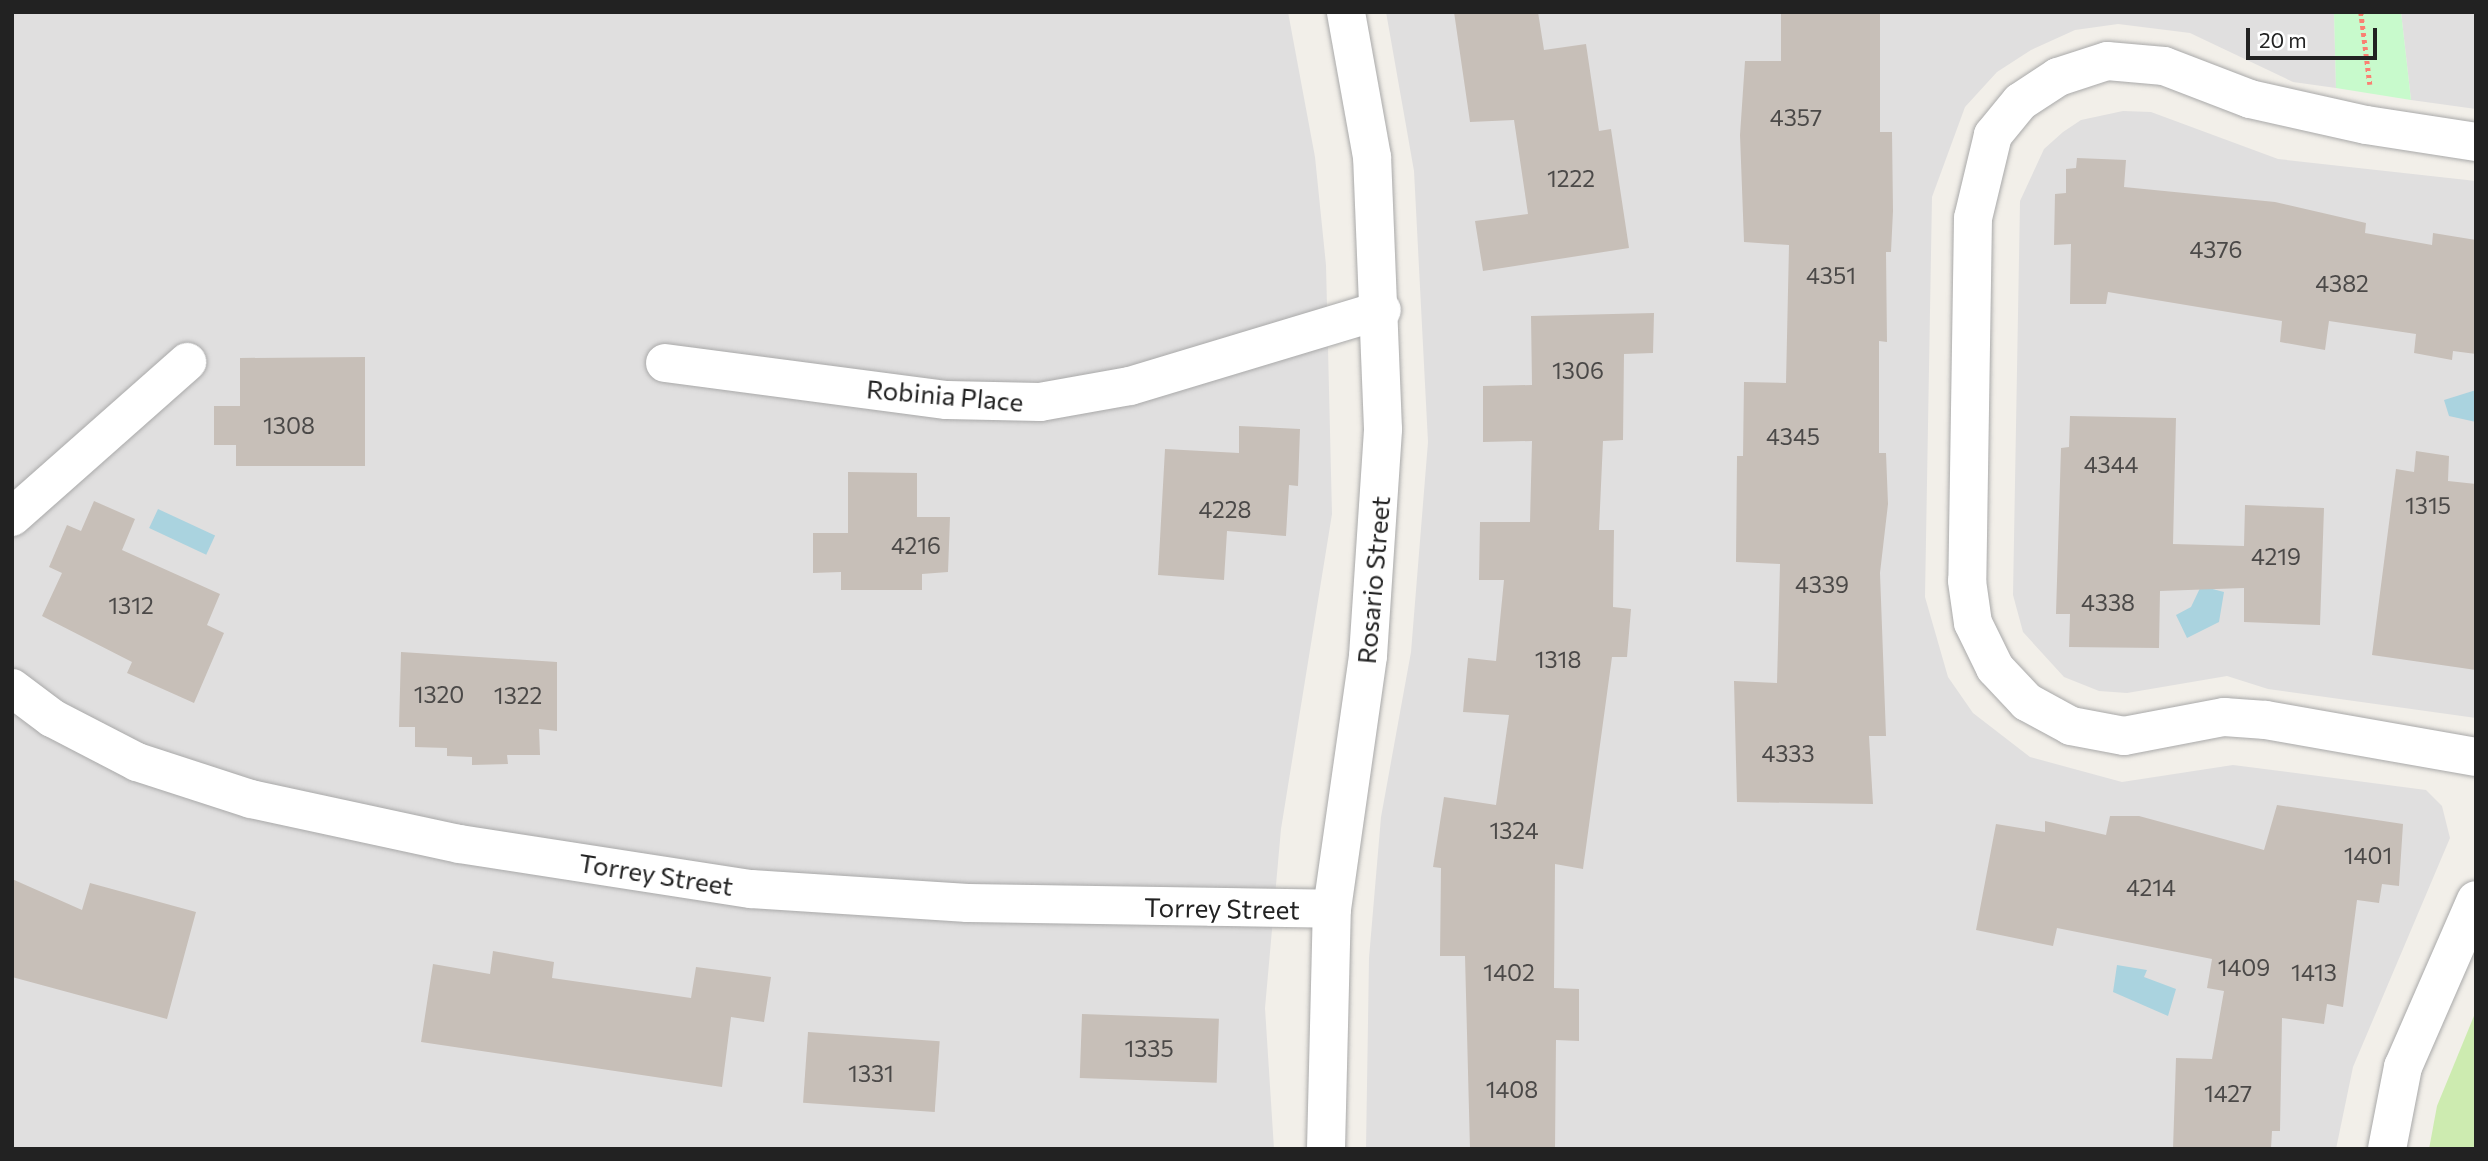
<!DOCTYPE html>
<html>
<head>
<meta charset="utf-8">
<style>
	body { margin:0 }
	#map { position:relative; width:2488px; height:1161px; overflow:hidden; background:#f2efe9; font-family:Commissioner,sans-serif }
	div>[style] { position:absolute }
	.residential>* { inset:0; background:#e0dfdf }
	.grass>* { inset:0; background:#cdebb0 }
	.park>* { inset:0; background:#c8facc }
	.water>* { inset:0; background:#aad3df; transform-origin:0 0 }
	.building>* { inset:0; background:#c7bfb8; transform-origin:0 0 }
	.path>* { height:4.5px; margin-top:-2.25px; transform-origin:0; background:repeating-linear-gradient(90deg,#fa8072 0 3.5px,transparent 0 7px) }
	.roads { filter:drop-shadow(0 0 2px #a9a9a9) drop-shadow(0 0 2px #a9a9a9) }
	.minor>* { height:38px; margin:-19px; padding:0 19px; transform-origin:19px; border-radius:19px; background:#fff }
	span { translate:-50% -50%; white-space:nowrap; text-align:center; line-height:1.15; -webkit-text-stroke:5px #fff; paint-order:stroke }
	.number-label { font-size:23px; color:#4b4948 }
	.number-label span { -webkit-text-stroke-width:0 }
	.street-label { font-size:26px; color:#222 }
	.frame { position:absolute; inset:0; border:14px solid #222; pointer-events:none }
	.scale { position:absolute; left:2246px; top:28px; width:131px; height:32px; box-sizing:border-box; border:4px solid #222; border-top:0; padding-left:9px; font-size:21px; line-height:24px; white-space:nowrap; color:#222; -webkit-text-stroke:5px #fff; paint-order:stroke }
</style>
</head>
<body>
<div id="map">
	<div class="residential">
		<i style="clip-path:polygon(12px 12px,1288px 12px,1315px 157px,1326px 265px,1332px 514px,1281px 829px,1265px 1008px,1274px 1149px,12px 1149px)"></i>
		<i style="clip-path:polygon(1386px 12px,2334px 12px,2336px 88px,2293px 82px,2190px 33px,2118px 24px,2075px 30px,2031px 50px,1997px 72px,1965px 107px,1932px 197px,1925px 597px,1948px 677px,1973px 713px,2030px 757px,2122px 782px,2233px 765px,2426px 790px,2442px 806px,2450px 838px,2353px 1067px,2336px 1149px,1366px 1149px,1369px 958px,1381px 817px,1411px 652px,1428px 442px,1414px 171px)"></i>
		<i style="clip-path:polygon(2401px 12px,2476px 12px,2476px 109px,2411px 100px)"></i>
		<i style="clip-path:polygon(2123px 111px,2151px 112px,2278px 159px,2476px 181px,2476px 718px,2268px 689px,2227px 676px,2127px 693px,2099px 691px,2064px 677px,2023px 632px,2013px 595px,2020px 201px,2044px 149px,2063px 132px,2081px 120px)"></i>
	</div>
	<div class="grass">
		<i style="clip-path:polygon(2476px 1011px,2476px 1149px,2429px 1149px,2437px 1106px)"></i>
	</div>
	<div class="park">
		<i style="clip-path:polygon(2334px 12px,2401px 12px,2411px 100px,2336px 88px)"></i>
	</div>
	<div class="water">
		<i style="clip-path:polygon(2476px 390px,2476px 422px,2449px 416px,2444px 400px)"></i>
		<i style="left:158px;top:509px;width:63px;height:21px;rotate:25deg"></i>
		<i style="clip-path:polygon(2201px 586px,2224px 592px,2219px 622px,2187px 638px,2176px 615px,2191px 607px)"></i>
		<i style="clip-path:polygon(2117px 965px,2147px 970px,2144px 977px,2176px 989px,2168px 1016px,2113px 992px)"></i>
	</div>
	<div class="building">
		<i style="clip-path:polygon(1454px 12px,1538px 12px,1544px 50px,1586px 44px,1599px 131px,1611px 129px,1629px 248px,1483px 271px,1475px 221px,1528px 214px,1514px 120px,1470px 122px)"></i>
		<i style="clip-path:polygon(1781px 12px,1880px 12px,1880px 132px,1892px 132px,1893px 211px,1891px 252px,1886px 252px,1887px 342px,1879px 341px,1879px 453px,1886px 453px,1888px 504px,1880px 573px,1886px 736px,1869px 736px,1873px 804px,1737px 802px,1734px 681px,1777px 683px,1780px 564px,1736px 562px,1737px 456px,1743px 456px,1744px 382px,1786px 383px,1789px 245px,1744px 242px,1740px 135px,1745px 61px,1781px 61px)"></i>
		<i style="clip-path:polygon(2077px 158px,2126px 160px,2124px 187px,2275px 202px,2366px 223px,2365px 233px,2432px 245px,2433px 233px,2476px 240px,2476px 354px,2453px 351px,2452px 360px,2414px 353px,2416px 334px,2329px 321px,2325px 350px,2280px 342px,2282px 321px,2108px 292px,2106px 304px,2070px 304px,2071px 244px,2054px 245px,2055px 194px,2066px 193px,2066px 169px,2076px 168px)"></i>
		<i style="clip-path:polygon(1654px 313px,1653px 353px,1624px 354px,1623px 440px,1603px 441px,1599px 530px,1614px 530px,1613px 607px,1631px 609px,1627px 657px,1612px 657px,1583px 869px,1555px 864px,1554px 988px,1579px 989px,1579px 1041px,1556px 1040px,1555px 1149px,1470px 1149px,1465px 956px,1440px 956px,1441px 868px,1433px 867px,1444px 797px,1496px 805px,1509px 715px,1463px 712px,1468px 658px,1496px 661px,1504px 580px,1479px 580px,1480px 522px,1530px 522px,1532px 441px,1483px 442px,1483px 386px,1532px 385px,1531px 316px)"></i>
		<i style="clip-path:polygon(365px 357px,365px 466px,236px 466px,236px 445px,214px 445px,214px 406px,240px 406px,240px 358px)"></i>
		<i style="clip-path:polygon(2070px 416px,2176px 418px,2173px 544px,2244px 546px,2245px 505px,2324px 508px,2320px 625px,2244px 622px,2244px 588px,2160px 591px,2159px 648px,2069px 647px,2070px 614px,2056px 614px,2061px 448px,2069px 447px)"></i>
		<i style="clip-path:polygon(1239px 426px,1300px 429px,1298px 486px,1289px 485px,1286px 536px,1227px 531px,1224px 580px,1158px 575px,1165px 449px,1239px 453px)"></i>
		<i style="clip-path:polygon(2416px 451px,2449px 456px,2448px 481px,2476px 484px,2476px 670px,2372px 655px,2396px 469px,2414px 472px)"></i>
		<i style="clip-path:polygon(848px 472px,917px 473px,917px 517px,950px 517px,948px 572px,922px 574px,922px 590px,841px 590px,841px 572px,813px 573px,813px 533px,848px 533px)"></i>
		<i style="clip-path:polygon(94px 501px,135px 519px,122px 550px,220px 594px,207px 625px,224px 633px,194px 703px,127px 673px,132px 662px,42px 616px,62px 573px,49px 567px,67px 525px,81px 531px)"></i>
		<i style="clip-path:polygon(401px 652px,557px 662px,557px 731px,539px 729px,540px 755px,507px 755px,508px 764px,472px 765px,472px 757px,447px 756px,447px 748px,415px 747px,415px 727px,399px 727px)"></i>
		<i style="clip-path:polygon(2277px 805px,2403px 824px,2399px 886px,2382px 884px,2379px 903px,2357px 900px,2343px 1007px,2327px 1004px,2324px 1024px,2282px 1018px,2280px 1131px,2272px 1131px,2271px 1149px,2173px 1149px,2176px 1058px,2212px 1059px,2224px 991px,2207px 988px,2212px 959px,2057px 928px,2053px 946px,1976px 930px,1996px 824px,2045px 832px,2045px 821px,2106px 835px,2110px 816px,2139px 816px,2264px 850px)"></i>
		<i style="clip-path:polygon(12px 879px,82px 910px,90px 883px,196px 912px,167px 1019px,12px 977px)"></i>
		<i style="clip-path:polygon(493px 951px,554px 962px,552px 978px,691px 998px,696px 967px,771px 977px,764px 1022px,731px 1017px,722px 1087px,421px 1042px,433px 964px,490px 974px)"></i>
		<i style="left:1082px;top:1014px;width:137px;height:64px;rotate:2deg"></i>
		<i style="left:808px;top:1032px;width:132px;height:71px;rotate:4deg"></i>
	</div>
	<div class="path">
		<i style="left:2361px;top:12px;width:73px;rotate:82.9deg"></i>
	</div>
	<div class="roads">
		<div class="minor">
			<i style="left:2476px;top:142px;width:111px;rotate:-171.2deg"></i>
			<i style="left:2366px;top:125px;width:119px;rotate:-167.4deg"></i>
			<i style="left:2250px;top:99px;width:92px;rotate:-159deg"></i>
			<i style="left:2164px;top:66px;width:57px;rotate:-175deg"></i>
			<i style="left:2107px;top:61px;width:52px;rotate:161.9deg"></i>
			<i style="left:2058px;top:77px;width:45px;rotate:146.7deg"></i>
			<i style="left:2020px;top:102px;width:43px;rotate:129.3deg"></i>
			<i style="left:1993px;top:135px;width:85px;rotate:103.5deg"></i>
			<i style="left:1973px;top:218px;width:363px;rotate:90.9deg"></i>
			<i style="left:1967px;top:581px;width:42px;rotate:81.9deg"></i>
			<i style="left:1973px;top:623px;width:50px;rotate:63.9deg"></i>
			<i style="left:1995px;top:668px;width:47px;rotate:46.7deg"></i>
			<i style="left:2027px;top:702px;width:50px;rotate:28.6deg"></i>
			<i style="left:2071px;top:726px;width:54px;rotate:10.7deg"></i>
			<i style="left:2124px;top:736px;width:102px;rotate:-10.8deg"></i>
			<i style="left:2224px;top:717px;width:42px;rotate:4.1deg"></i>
			<i style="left:2266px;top:720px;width:213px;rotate:10deg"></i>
			<i style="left:665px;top:363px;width:284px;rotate:7.5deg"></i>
			<i style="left:947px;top:400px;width:93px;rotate:1.2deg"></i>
			<i style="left:1040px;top:402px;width:91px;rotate:-10.1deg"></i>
			<i style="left:1130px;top:386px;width:263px;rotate:-16.8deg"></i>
			<i style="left:12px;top:517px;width:234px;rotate:-41.5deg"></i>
			<i style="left:12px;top:688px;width:50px;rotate:36.9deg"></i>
			<i style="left:52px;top:718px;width:96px;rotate:27.4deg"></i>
			<i style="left:137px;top:762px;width:120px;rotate:18deg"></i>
			<i style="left:251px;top:799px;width:213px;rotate:12.2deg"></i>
			<i style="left:459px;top:844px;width:295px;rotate:8.8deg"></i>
			<i style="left:751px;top:889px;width:217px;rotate:3.7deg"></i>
			<i style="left:968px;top:903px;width:364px;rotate:0.9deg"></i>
			<i style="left:1326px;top:1149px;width:240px;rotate:-88.6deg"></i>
			<i style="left:1332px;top:909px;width:256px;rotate:-81.9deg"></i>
			<i style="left:1368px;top:656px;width:227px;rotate:-86.2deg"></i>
			<i style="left:1383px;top:429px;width:272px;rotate:-92.3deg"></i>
			<i style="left:1372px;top:157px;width:147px;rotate:-100.2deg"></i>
			<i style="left:2387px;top:1149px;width:84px;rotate:-79deg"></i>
			<i style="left:2403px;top:1067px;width:182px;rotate:-66.4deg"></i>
		</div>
	</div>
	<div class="number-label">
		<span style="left:1796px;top:117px">4357</span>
		<span style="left:1571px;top:178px">1222</span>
		<span style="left:2216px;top:249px">4376</span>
		<span style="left:1831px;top:275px">4351</span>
		<span style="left:2342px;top:283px">4382</span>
		<span style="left:1578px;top:370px">1306</span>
		<span style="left:289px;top:425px">1308</span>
		<span style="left:1793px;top:436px">4345</span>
		<span style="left:2111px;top:464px">4344</span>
		<span style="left:2428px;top:505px">1315</span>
		<span style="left:1225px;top:509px">4228</span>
		<span style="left:916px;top:545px">4216</span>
		<span style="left:2276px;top:556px">4219</span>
		<span style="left:1822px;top:584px">4339</span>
		<span style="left:2108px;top:602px">4338</span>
		<span style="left:131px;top:605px">1312</span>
		<span style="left:1558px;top:659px">1318</span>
		<span style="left:439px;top:694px">1320</span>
		<span style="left:518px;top:695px">1322</span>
		<span style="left:1788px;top:753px">4333</span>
		<span style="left:1514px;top:830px">1324</span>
		<span style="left:2368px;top:855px">1401</span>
		<span style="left:2151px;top:887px">4214</span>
		<span style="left:2244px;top:967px">1409</span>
		<span style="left:1509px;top:972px">1402</span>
		<span style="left:2314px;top:972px">1413</span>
		<span style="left:1149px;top:1048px">1335</span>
		<span style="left:871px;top:1073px">1331</span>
		<span style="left:1512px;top:1089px">1408</span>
		<span style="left:2228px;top:1093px">1427</span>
	</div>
	<div class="street-label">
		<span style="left:945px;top:395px;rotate:5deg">Robinia Place</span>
		<span style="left:1373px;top:580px;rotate:-85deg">Rosario Street</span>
		<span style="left:656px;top:874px;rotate:9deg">Torrey Street</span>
		<span style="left:1222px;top:908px;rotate:1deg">Torrey Street</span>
	</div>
	<div class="frame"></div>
	<div class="scale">20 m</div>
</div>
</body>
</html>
